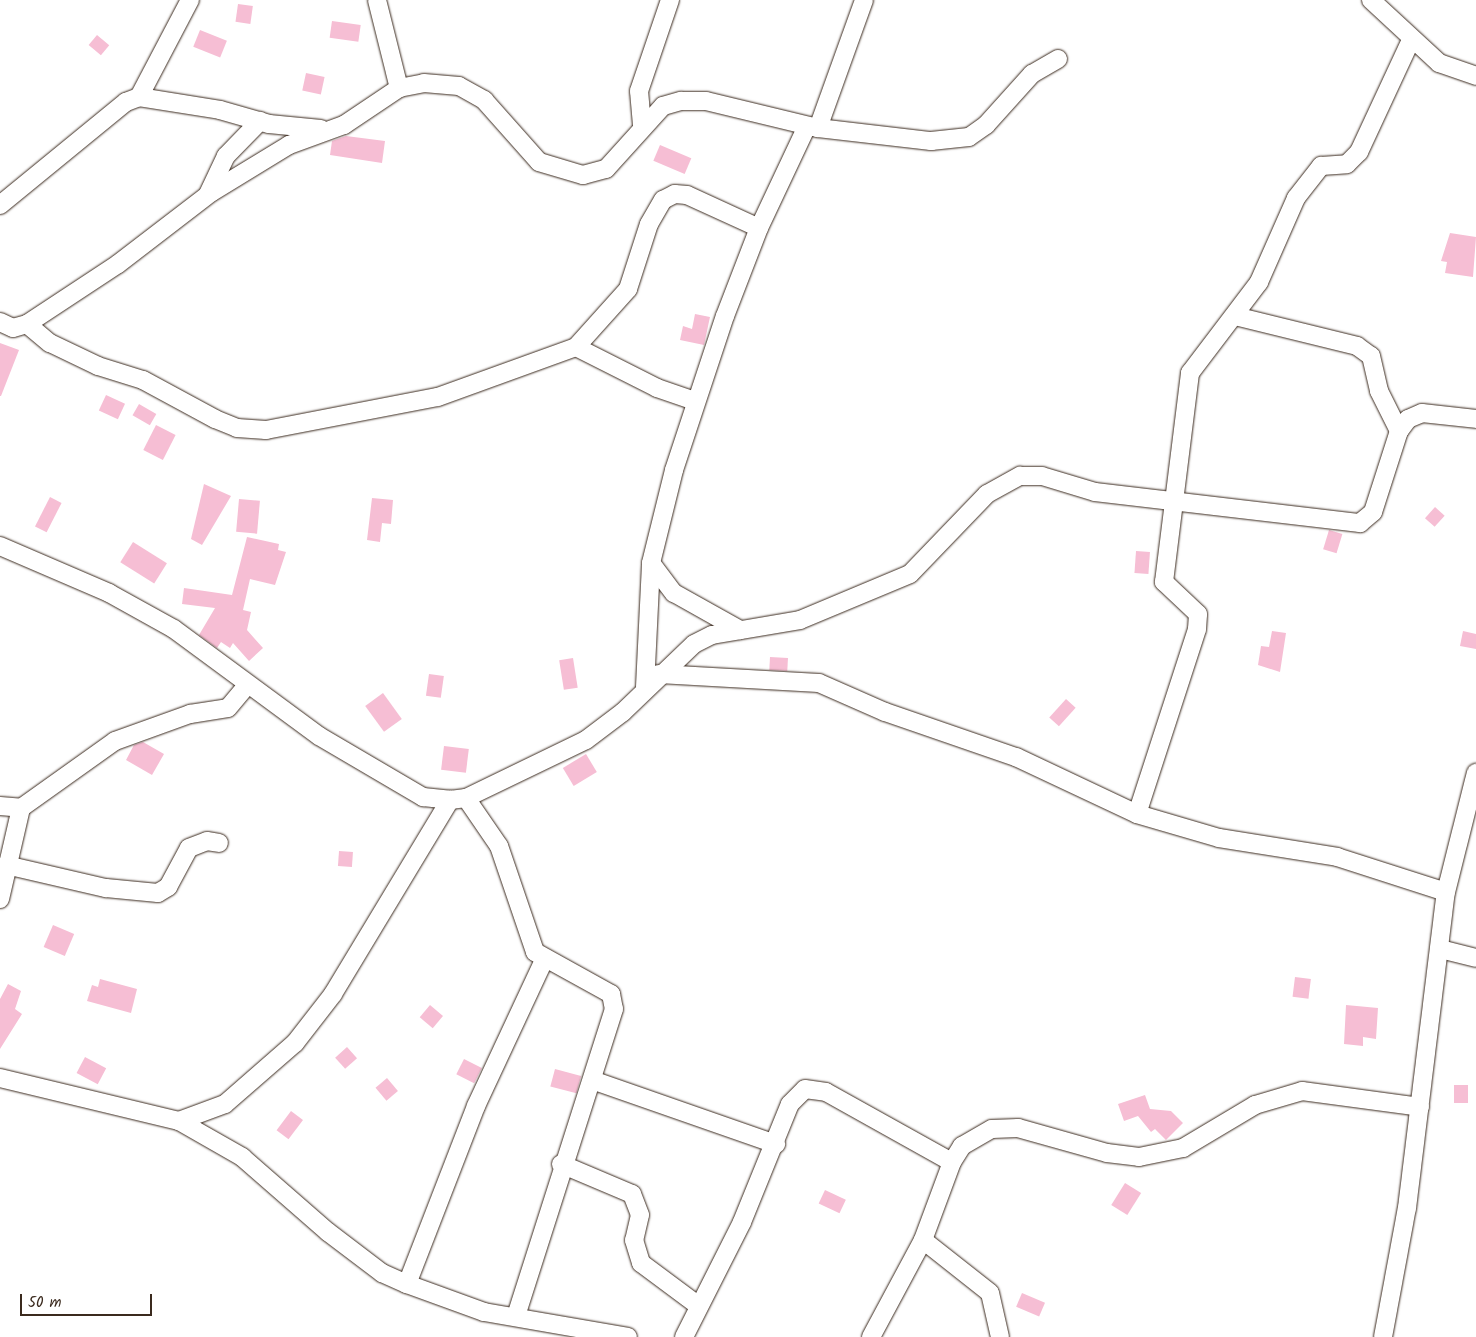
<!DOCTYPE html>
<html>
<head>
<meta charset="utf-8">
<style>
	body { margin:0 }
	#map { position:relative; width:1476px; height:1337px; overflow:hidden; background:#fff; font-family:Kalam,sans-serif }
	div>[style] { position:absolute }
	.building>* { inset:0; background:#f6bed4; transform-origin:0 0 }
	.roads { filter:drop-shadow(0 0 1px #3b2a1e) drop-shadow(0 0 1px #3b2a1e) }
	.street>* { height:18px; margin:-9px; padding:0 9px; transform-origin:9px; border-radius:9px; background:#fff }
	span { translate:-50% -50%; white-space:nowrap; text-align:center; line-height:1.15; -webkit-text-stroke:4px #fff; paint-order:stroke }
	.scale { position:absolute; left:20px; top:1294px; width:132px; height:22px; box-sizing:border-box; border:2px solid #3b2a1e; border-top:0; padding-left:6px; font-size:15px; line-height:18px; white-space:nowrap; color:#3b2a1e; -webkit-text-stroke:4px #fff; paint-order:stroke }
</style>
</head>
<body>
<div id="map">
	<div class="building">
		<i style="left:238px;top:4px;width:15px;height:18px;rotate:8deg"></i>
		<i style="left:332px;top:21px;width:29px;height:17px;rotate:8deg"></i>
		<i style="left:200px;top:30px;width:29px;height:18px;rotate:22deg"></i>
		<i style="left:97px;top:35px;width:16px;height:13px;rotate:40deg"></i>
		<i style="left:306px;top:73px;width:19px;height:18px;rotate:12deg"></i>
		<i style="clip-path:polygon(346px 136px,385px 141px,382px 163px,330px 155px,332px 141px)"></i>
		<i style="left:660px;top:145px;width:34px;height:17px;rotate:23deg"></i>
		<i style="clip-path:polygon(1450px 233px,1476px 237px,1473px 277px,1445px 273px,1447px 262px,1441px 261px)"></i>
		<i style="clip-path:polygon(695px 314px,710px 317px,704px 345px,680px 340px,683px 326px,692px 329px)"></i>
		<i style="clip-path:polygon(0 343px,19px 350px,1px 396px,0 396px)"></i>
		<i style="left:106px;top:395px;width:21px;height:17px;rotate:25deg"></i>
		<i style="left:139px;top:404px;width:20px;height:13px;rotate:30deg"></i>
		<i style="left:156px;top:425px;width:22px;height:28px;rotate:27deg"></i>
		<i style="clip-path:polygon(204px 484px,231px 496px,202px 545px,191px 539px)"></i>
		<i style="left:50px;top:497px;width:13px;height:33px;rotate:27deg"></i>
		<i style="clip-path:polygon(372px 498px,393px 500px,391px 524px,382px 523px,380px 542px,367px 540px)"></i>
		<i style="left:239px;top:499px;width:21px;height:33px;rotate:5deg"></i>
		<i style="left:1435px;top:507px;width:13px;height:15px;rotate:42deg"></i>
		<i style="left:1329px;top:530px;width:14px;height:20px;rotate:17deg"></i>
		<i style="clip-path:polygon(247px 537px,279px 544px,278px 550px,286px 552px,275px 585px,250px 579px,243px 610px,251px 612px,247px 630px,263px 648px,249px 661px,233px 643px,230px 648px,221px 642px,217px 648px,199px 635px,215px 608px,182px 604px,184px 588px,232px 595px)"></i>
		<i style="left:133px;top:542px;width:40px;height:24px;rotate:32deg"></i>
		<i style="left:1136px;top:551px;width:14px;height:22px;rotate:4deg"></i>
		<i style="clip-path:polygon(1272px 631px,1286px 633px,1280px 672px,1258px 665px,1261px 646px,1269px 647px)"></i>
		<i style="clip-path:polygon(1463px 631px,1476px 634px,1476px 649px,1460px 646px)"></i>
		<i style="left:770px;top:657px;width:18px;height:13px;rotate:3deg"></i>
		<i style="left:573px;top:658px;width:30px;height:14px;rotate:81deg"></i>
		<i style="left:429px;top:674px;width:15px;height:22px;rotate:8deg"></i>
		<i style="left:383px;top:693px;width:32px;height:22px;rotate:54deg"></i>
		<i style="left:1066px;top:699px;width:13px;height:25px;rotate:42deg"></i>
		<i style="clip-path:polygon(143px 742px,164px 754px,152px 775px,126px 760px,134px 745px)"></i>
		<i style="left:444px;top:746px;width:25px;height:24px;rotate:7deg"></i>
		<i style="left:586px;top:754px;width:21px;height:27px;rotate:59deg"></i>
		<i style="left:339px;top:851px;width:14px;height:15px;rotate:4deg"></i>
		<i style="left:53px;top:925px;width:23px;height:24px;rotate:23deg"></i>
		<i style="left:1295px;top:977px;width:16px;height:20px;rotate:7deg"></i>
		<i style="clip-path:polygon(100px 979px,137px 989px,131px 1013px,87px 1001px,92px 985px,98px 987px)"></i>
		<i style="clip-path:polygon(8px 984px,21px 991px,15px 1009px,22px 1014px,0 1049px,0 999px)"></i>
		<i style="left:430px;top:1005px;width:17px;height:16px;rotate:40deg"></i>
		<i style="clip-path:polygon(1346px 1005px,1378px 1008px,1376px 1039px,1363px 1037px,1363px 1046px,1344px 1044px)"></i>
		<i style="left:347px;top:1047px;width:15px;height:16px;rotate:48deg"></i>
		<i style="left:85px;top:1057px;width:24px;height:18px;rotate:28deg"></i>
		<i style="left:464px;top:1059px;width:20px;height:17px;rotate:27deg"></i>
		<i style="left:555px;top:1069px;width:27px;height:18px;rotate:15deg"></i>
		<i style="left:387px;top:1078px;width:17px;height:15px;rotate:50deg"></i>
		<i style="left:1454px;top:1085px;width:14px;height:18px"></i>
		<i style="clip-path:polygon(1145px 1095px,1150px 1109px,1171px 1111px,1183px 1123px,1166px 1140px,1155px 1129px,1151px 1132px,1138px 1116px,1124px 1121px,1118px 1104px)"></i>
		<i style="left:291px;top:1111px;width:15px;height:24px;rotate:37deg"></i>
		<i style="left:1125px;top:1183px;width:19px;height:26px;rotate:32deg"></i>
		<i style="left:825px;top:1190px;width:23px;height:15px;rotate:25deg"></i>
		<i style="left:1022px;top:1293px;width:25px;height:15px;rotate:23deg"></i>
	</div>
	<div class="roads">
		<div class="street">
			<i style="left:377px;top:0;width:91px;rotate:76deg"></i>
			<i style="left:1371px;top:0;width:93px;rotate:42.8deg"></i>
			<i style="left:1439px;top:63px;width:39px;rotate:19deg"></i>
			<i style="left:139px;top:97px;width:110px;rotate:-62.3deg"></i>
			<i style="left:642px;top:125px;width:34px;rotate:-95deg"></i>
			<i style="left:639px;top:91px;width:96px;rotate:-71.2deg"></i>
			<i style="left:818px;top:128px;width:114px;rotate:6.6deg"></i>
			<i style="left:931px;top:141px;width:38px;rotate:-6deg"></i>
			<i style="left:969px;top:137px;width:21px;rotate:-35deg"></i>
			<i style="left:986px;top:125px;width:69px;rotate:-48deg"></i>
			<i style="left:1032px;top:74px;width:30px;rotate:-30deg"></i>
			<i style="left:208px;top:194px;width:42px;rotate:-64.7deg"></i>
			<i style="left:226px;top:156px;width:49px;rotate:-45.8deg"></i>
			<i style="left:0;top:205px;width:163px;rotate:-39.3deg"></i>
			<i style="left:126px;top:102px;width:14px;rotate:-21deg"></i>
			<i style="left:139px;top:97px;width:82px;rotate:9.1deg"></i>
			<i style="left:220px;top:110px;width:51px;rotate:15.9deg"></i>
			<i style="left:269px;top:124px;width:52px;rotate:5.5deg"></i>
			<i style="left:1235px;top:316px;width:126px;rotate:13.8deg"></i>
			<i style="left:1357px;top:346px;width:17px;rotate:36deg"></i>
			<i style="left:1371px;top:356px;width:36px;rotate:77deg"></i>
			<i style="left:1379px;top:391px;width:45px;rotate:63.4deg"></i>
			<i style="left:0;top:322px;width:14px;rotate:25deg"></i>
			<i style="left:13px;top:328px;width:15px;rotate:-16deg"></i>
			<i style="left:27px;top:324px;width:109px;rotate:-33.4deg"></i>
			<i style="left:118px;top:264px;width:118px;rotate:-37.5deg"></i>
			<i style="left:212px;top:192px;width:90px;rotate:-31.4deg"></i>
			<i style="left:289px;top:145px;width:59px;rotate:-20deg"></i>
			<i style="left:344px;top:125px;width:66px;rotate:-33.9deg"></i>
			<i style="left:399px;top:88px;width:25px;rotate:-11deg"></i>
			<i style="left:424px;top:83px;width:35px;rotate:5deg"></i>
			<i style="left:459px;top:86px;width:29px;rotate:29deg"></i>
			<i style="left:484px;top:100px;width:83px;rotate:48.4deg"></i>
			<i style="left:539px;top:162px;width:46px;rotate:16.5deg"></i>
			<i style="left:583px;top:175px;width:24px;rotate:-15deg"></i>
			<i style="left:606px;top:169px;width:85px;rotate:-47.9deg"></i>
			<i style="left:663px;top:106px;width:19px;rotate:-16deg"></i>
			<i style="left:681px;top:101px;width:25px"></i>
			<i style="left:706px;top:101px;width:115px;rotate:13.6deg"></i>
			<i style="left:818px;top:128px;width:136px;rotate:-70.2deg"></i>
			<i style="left:27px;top:324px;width:30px;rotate:40deg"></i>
			<i style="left:50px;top:343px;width:53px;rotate:25.6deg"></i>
			<i style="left:98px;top:366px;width:47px;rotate:17.3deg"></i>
			<i style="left:143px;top:380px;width:82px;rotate:28.4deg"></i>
			<i style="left:215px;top:419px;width:24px;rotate:22deg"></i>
			<i style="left:237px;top:428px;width:29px;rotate:4deg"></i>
			<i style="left:266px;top:430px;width:175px;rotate:-10.9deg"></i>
			<i style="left:438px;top:397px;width:147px;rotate:-19.9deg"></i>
			<i style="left:576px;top:347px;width:78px;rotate:-48.1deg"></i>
			<i style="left:628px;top:289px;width:68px;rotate:-72.1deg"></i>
			<i style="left:649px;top:224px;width:28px;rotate:-60deg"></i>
			<i style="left:663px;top:200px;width:13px;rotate:-27deg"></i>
			<i style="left:675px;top:194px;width:12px;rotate:5deg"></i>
			<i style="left:687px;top:195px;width:79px;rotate:24.6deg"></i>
			<i style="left:576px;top:347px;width:91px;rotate:26.8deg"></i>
			<i style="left:657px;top:388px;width:40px;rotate:18.9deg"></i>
			<i style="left:0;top:546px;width:119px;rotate:23.3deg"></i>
			<i style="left:109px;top:593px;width:74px;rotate:29deg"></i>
			<i style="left:174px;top:629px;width:180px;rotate:36.4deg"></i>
			<i style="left:319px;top:736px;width:121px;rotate:30.4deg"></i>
			<i style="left:423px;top:797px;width:27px;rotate:6deg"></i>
			<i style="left:450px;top:800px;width:16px;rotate:-7deg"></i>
			<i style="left:466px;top:798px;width:133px;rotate:-25.8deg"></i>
			<i style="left:586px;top:740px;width:46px;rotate:-37.1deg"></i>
			<i style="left:623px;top:712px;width:98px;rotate:-43.8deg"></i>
			<i style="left:694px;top:644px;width:20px;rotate:-27deg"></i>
			<i style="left:712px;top:635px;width:89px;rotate:-9.7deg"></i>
			<i style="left:800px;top:620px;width:119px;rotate:-22.7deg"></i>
			<i style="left:910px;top:574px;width:111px;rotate:-46.1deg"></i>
			<i style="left:987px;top:494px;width:38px;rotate:-29deg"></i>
			<i style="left:1020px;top:476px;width:22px"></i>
			<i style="left:1042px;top:476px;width:55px;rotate:16.8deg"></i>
			<i style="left:1095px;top:492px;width:267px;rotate:6.7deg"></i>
			<i style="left:1360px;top:523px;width:17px;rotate:-40deg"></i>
			<i style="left:1373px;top:512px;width:85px;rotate:-72.2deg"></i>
			<i style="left:1399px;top:431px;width:15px;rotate:-53deg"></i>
			<i style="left:1408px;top:419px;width:15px;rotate:-23deg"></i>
			<i style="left:1422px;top:413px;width:54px;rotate:6.3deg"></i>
			<i style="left:651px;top:563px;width:38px;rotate:53deg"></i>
			<i style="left:674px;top:593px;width:76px;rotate:29.3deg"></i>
			<i style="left:659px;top:674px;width:160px;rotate:3.2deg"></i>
			<i style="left:819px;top:683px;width:72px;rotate:23.7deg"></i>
			<i style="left:885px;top:712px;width:139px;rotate:19deg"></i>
			<i style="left:1016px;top:757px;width:134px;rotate:25.2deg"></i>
			<i style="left:1137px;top:814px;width:85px;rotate:16.3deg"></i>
			<i style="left:1219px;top:838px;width:120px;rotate:9.1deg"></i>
			<i style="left:1337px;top:857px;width:114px;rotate:17.8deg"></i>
			<i style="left:645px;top:687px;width:124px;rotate:-87.2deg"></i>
			<i style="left:651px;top:563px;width:96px;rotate:-76.1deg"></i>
			<i style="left:674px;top:470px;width:162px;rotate:-71.7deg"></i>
			<i style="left:725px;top:316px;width:94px;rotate:-68.9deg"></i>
			<i style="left:759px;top:228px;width:110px;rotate:-64.8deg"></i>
			<i style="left:466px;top:798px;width:58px;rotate:55.5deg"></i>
			<i style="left:499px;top:846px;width:112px;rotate:71.2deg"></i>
			<i style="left:535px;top:952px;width:87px;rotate:28.9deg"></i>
			<i style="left:611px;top:994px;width:15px;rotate:79deg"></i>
			<i style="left:614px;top:1009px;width:322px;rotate:107.7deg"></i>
			<i style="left:0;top:806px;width:21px;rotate:5deg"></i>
			<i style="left:1137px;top:814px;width:194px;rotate:-72deg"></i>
			<i style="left:1197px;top:629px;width:15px;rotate:-86deg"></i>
			<i style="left:1198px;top:614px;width:47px;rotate:-136.7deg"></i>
			<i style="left:1164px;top:582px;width:211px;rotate:-82.9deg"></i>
			<i style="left:1190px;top:373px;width:114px;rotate:-52.8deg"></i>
			<i style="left:1259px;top:282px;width:92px;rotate:-66.2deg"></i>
			<i style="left:1296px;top:198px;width:41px;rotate:-52deg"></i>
			<i style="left:1321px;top:166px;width:26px;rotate:-4deg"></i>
			<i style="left:1347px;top:164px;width:17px;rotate:-45deg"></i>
			<i style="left:1359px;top:152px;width:123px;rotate:-65.1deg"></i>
			<i style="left:6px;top:865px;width:103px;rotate:13deg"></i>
			<i style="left:106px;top:888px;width:52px;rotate:5.5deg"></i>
			<i style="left:158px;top:893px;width:12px;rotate:-31deg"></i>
			<i style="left:168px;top:887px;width:44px;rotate:-61.7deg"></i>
			<i style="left:189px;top:848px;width:19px;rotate:-21deg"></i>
			<i style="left:207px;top:841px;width:12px;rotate:9deg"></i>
			<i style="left:0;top:899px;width:93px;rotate:-77deg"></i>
			<i style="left:21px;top:808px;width:115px;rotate:-35.5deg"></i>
			<i style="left:115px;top:741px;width:80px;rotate:-19.8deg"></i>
			<i style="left:190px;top:714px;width:38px;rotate:-9deg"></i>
			<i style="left:228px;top:708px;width:31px;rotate:-50deg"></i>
			<i style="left:1440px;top:949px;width:37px;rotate:14deg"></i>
			<i style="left:0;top:1078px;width:184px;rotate:13.5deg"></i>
			<i style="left:179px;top:1121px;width:73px;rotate:29.7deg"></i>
			<i style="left:242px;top:1157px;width:114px;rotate:41.1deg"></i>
			<i style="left:328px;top:1232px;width:68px;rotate:37.2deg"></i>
			<i style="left:382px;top:1273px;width:27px;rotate:24deg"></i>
			<i style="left:407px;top:1284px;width:82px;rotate:20deg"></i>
			<i style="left:484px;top:1312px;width:146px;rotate:9.8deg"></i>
			<i style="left:592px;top:1080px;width:195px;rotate:19.2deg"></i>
			<i style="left:179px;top:1121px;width:49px;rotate:-20.3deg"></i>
			<i style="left:225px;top:1104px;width:93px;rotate:-41.1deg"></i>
			<i style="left:295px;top:1043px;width:62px;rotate:-52.2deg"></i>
			<i style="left:333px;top:994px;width:227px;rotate:-58.9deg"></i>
			<i style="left:561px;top:1164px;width:77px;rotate:22.9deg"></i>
			<i style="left:632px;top:1194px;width:22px;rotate:69deg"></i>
			<i style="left:640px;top:1215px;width:26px;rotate:103deg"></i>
			<i style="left:634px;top:1240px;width:24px;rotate:73deg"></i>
			<i style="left:641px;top:1263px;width:72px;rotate:36.6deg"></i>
			<i style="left:923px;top:1240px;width:85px;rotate:38.3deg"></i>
			<i style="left:990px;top:1293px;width:45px;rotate:77.2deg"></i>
			<i style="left:407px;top:1284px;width:191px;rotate:-68.8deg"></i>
			<i style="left:476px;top:1106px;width:163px;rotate:-65deg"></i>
			<i style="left:684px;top:1337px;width:129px;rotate:-63.2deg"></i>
			<i style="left:742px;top:1222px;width:127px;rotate:-67.9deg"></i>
			<i style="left:790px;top:1104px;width:21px;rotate:-45deg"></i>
			<i style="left:805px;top:1089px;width:21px;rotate:8deg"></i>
			<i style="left:826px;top:1092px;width:144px;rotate:29.1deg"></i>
			<i style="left:871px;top:1337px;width:110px;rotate:-61.8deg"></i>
			<i style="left:923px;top:1240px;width:83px;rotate:-69.6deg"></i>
			<i style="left:952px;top:1162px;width:19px;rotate:-58deg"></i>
			<i style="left:962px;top:1146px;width:34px;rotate:-30deg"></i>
			<i style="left:992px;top:1129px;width:26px;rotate:-2deg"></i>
			<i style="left:1018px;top:1128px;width:92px;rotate:15.7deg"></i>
			<i style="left:1107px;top:1153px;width:32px;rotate:7deg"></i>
			<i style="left:1139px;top:1157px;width:45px;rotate:-11.6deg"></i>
			<i style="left:1183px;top:1148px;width:84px;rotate:-30.8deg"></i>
			<i style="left:1255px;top:1105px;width:49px;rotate:-16.6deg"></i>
			<i style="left:1302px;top:1091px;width:119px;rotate:7.7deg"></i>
			<i style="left:1383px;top:1337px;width:131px;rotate:-79.5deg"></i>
			<i style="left:1407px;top:1208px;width:318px;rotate:-83deg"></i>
			<i style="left:1446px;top:892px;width:123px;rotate:-75.9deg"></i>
		</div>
	</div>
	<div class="scale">50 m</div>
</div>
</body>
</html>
